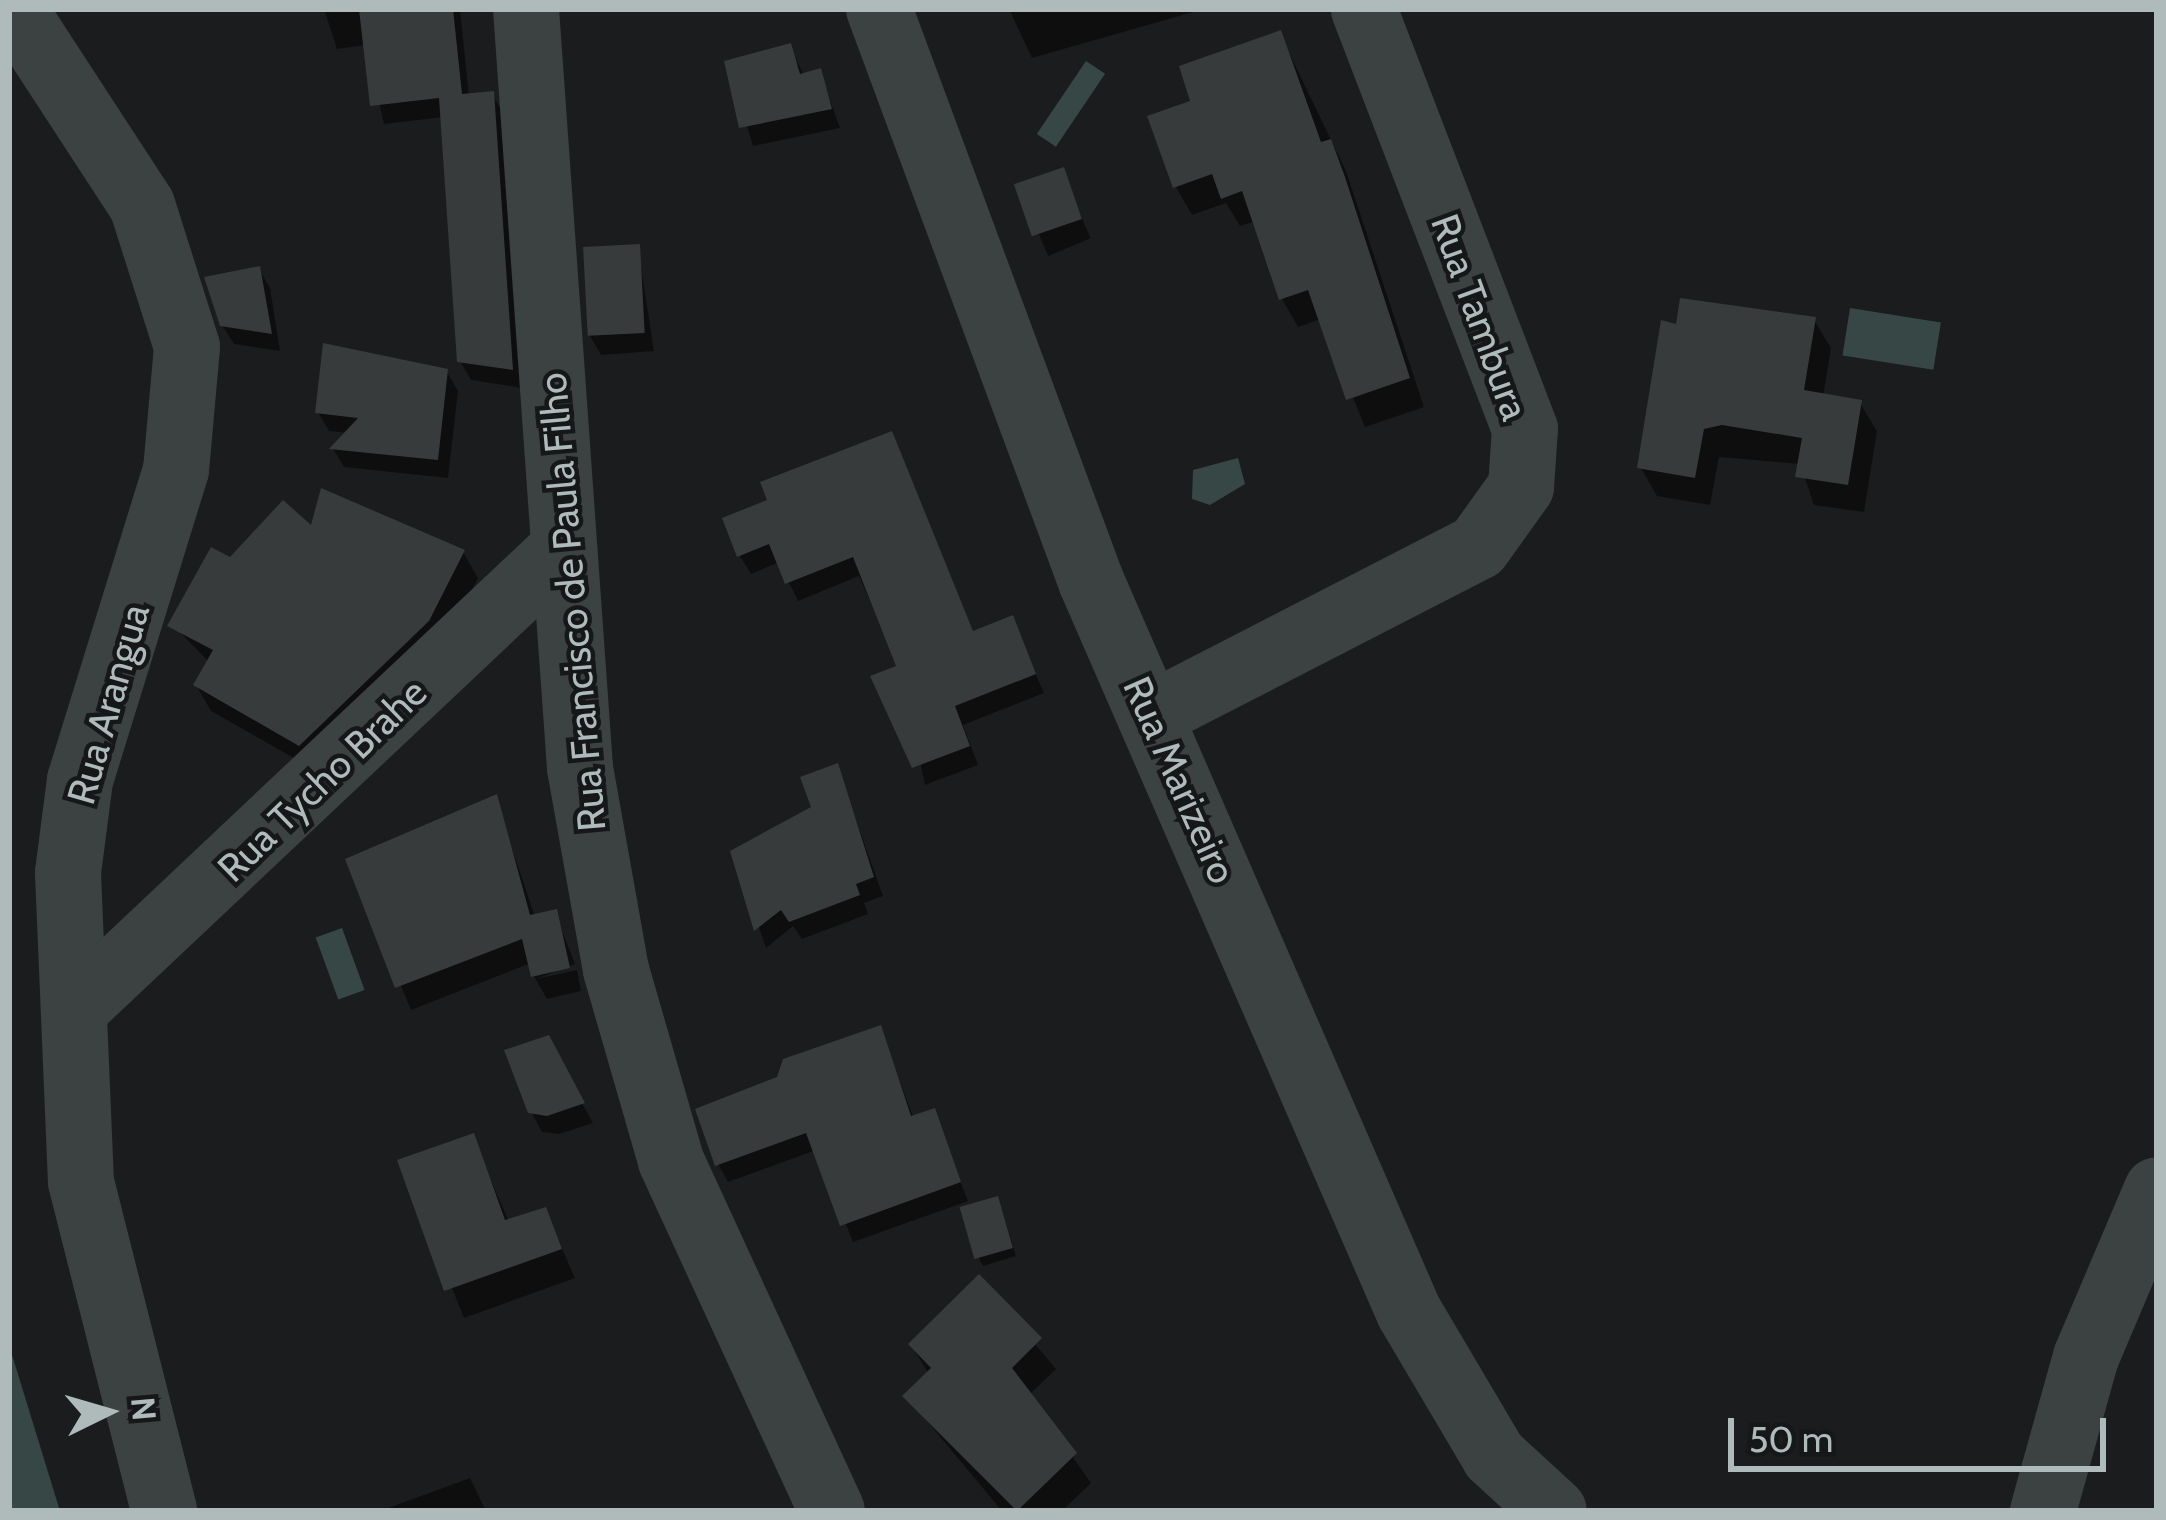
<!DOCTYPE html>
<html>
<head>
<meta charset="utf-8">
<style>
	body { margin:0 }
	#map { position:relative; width:2166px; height:1520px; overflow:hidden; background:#1b1c1d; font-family:Cabin,sans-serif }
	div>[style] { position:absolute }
	.water>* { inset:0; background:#374745; transform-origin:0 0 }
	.shadow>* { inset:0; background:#0007; transform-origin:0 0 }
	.building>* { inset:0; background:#383b3c; transform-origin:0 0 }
	.minor>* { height:66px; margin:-33px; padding:0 33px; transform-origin:33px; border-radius:33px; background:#3c4142 }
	span { translate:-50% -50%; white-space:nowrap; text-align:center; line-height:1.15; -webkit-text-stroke:9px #161718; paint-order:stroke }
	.street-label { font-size:39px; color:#afbabb }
	.frame { position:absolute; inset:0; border:12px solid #afbabb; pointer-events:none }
	.north { position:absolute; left:48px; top:1352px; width:120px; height:120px; -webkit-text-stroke:9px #161718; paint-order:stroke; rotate:85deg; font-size:33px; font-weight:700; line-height:48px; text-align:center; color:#afbabb }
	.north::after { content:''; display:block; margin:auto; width:42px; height:54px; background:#afbabb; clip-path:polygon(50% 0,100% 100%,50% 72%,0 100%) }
	.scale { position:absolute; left:1728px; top:1418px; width:378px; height:54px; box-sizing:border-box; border:6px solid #afbabb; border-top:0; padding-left:15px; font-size:36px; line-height:42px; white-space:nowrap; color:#afbabb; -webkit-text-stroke:9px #161718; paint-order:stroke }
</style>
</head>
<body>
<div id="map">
	<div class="water">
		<i style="left:1086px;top:61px;width:23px;height:88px;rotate:34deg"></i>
		<i style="left:1850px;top:308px;width:92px;height:48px;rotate:9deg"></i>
		<i style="clip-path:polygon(1238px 458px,1245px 484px,1210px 505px,1192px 499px,1193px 470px)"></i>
		<i style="left:342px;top:928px;width:66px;height:28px;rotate:70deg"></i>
		<i style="clip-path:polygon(9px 1345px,60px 1511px,9px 1511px)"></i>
	</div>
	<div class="shadow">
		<i style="clip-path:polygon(324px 9px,460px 9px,469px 96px,492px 94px,503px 113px,522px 388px,471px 380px,460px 361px,444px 117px,384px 124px,366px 45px,337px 49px)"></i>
		<i style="clip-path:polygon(1009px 9px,1204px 9px,1032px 58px)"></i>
		<i style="clip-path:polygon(1280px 34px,1346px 171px,1424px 407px,1365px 427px,1321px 319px,1298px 327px,1282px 299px,1255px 221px,1240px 226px,1226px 203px,1192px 215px,1176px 187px,1194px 102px)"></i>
		<i style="clip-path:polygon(790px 46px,804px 76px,820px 72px,840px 128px,753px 146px,728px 63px)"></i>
		<i style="left:1062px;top:171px;width:73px;height:46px;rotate:67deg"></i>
		<i style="clip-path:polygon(638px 248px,654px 351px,601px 355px,590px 336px)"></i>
		<i style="clip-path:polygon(259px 269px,270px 288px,280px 351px,234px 344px,222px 325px)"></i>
		<i style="clip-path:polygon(1814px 320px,1831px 348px,1823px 397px,1860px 403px,1877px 431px,1864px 512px,1814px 505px,1800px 464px,1719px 457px,1710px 505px,1657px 496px,1641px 468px,1678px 327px)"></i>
		<i style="clip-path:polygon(447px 372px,458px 391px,448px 478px,344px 467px,333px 449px,348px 433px,329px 431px,318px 412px)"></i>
		<i style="clip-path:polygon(891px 435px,974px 634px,1012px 619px,1044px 693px,963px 725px,978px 765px,925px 785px,900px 668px,859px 576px,798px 601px,779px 562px,751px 574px,740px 556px,771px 502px)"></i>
		<i style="clip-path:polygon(312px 531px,463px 552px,478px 578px,443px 647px,315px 770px,211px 711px,196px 685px,209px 662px,171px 623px,231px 561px)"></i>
		<i style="clip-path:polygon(837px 766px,883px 896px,864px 903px,868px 914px,802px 939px,793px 926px,766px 948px,733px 852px,815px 808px)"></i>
		<i style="clip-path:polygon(495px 798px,535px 917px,555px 913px,575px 964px,536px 979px,577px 970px,581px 991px,547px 999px,534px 976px,531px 963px,411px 1010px,349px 861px)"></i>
		<i style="clip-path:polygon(880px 1029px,914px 1119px,933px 1112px,968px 1201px,853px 1242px,816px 1150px,728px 1182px,718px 1164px,780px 1080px)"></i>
		<i style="clip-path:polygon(555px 1054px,593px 1123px,559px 1134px,542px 1132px,531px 1112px)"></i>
		<i style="clip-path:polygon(472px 1136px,509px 1222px,545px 1210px,575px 1278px,464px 1318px,401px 1162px)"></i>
		<i style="clip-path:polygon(1001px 1208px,1016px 1256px,983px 1266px,978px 1257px)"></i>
		<i style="clip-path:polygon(979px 1278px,1056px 1369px,1029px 1395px,1091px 1483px,1062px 1511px,1002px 1511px,906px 1396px,929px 1374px,911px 1345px)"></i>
		<i style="clip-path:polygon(470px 1478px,486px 1511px,380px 1511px)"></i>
	</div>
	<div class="building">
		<i style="clip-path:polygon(359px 9px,453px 9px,462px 94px,494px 91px,513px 370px,457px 362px,439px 98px,370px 106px)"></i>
		<i style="clip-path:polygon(1281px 30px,1321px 142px,1331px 139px,1345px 177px,1410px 378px,1346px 400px,1308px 290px,1279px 300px,1242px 191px,1221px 199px,1212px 174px,1173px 188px,1147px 116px,1190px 101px,1179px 66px)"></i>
		<i style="clip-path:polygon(791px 43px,800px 74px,821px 68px,832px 109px,739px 128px,724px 61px)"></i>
		<i style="left:1064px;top:167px;width:55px;height:53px;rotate:71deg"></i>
		<i style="left:640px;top:244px;width:89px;height:57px;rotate:87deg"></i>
		<i style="clip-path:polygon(260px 266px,272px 334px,220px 326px,204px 277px)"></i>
		<i style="clip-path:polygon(1680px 298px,1816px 317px,1804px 390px,1862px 400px,1848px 485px,1795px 477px,1802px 438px,1722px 425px,1704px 429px,1695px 478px,1637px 468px,1661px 320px,1676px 324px)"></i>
		<i style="clip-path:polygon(323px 343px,448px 369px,438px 460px,329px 449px,358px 418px,315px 413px)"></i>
		<i style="clip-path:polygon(892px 431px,973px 631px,1013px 615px,1036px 674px,955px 706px,970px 746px,912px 768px,870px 676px,896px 666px,853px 557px,785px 584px,769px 544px,737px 557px,722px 518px,767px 500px,760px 482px)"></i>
		<i style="clip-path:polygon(321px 488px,465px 550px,429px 621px,299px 746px,193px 685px,213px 650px,167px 626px,211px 547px,230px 557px,283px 500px,311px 525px)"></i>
		<i style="clip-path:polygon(838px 763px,874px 877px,856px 884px,860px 895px,789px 922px,781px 910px,754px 931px,730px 851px,811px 807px,800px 777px)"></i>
		<i style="clip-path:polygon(497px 794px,530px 915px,557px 909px,570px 968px,531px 977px,522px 939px,395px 988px,345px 859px)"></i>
		<i style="clip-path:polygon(881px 1025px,911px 1116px,935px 1108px,961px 1182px,840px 1226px,806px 1133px,715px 1166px,695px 1109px,777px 1077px,783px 1059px)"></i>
		<i style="clip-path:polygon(549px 1035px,585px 1103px,547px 1116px,528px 1113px,504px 1050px)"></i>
		<i style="clip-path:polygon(474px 1133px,505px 1220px,546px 1207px,562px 1249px,444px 1291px,397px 1160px)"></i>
		<i style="left:998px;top:1196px;width:54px;height:40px;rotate:74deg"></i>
		<i style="clip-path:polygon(979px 1274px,1042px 1338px,1012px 1368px,1077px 1453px,1017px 1511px,902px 1396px,931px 1368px,908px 1344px)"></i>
	</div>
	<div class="minor">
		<i style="left:14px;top:9px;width:234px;rotate:56.9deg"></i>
		<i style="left:142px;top:205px;width:149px;rotate:72.4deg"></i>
		<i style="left:187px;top:347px;width:123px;rotate:95.1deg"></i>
		<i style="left:176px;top:470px;width:325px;rotate:107.2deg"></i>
		<i style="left:80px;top:780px;width:94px;rotate:97.4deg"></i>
		<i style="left:68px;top:873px;width:309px;rotate:87.6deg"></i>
		<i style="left:81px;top:1182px;width:339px;rotate:75.8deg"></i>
		<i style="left:526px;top:9px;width:761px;rotate:85.93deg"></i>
		<i style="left:580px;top:768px;width:205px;rotate:79.9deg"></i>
		<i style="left:616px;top:970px;width:199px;rotate:73.9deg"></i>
		<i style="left:671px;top:1161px;width:385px;rotate:65.3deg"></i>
		<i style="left:879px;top:9px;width:610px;rotate:69.66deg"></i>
		<i style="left:1091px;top:581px;width:797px;rotate:66.49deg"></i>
		<i style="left:1409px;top:1312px;width:167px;rotate:59.4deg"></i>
		<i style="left:1494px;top:1456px;width:81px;rotate:42.5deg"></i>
		<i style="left:1153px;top:714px;width:365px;rotate:-27.2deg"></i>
		<i style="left:1478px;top:547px;width:74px;rotate:-54.4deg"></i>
		<i style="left:1521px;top:487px;width:58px;rotate:-86.1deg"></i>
		<i style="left:1525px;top:429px;width:450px;rotate:-111deg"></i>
		<i style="left:76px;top:1008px;width:671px;rotate:-43.31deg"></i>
		<i style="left:2043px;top:1511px;width:160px;rotate:-74.4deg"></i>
		<i style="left:2086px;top:1357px;width:181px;rotate:-67deg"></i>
	</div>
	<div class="street-label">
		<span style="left:1480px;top:317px;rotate:70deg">Rua Tambura</span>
		<span style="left:572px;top:602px;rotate:-95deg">Rua Francisco de Paula Filho</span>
		<span style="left:108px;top:704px;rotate:-74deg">Rua Arangua</span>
		<span style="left:322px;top:780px;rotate:-44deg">Rua Tycho Brahe</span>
		<span style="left:1180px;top:780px;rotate:66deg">Rua Marizeiro</span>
	</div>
	<div class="frame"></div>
	<div class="north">N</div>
	<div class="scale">50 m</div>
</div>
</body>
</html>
